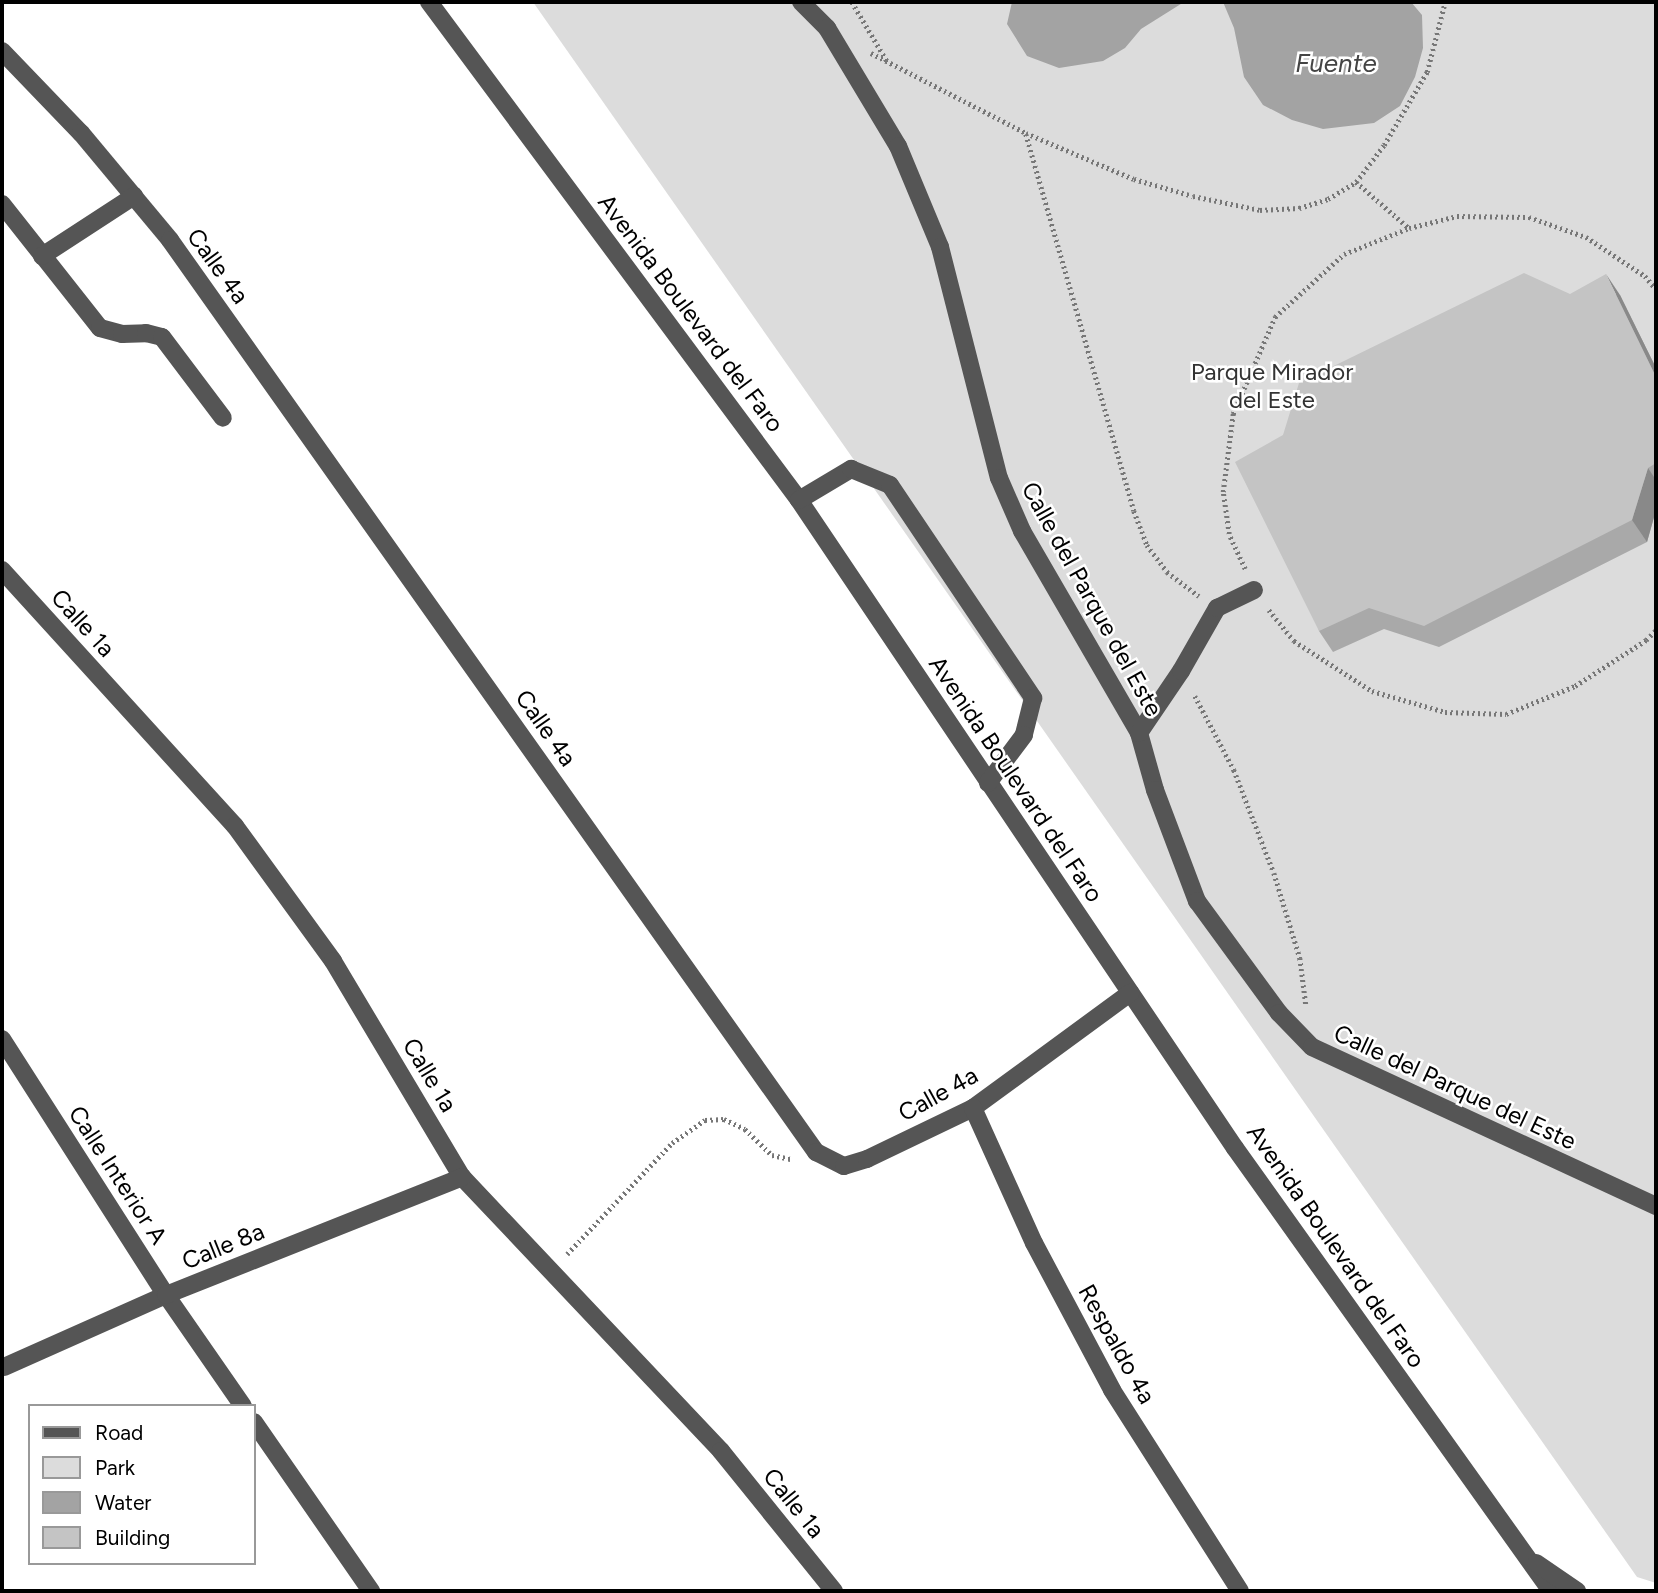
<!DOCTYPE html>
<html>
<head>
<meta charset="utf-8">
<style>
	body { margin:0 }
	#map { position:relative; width:1658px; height:1593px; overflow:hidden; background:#fff; font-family:Figtree,sans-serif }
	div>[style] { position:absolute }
	.green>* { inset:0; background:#dcdcdc }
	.water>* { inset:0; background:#a3a3a3 }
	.path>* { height:4.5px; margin-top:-2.25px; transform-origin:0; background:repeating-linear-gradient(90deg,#777 0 2px,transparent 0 5.5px) }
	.minor>* { height:18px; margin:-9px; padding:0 9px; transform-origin:9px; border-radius:9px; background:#555 }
	.wall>* { inset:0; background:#a9a9a9 }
	.shaded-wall>* { inset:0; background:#898989 }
	.building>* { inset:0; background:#c4c4c4 }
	span { translate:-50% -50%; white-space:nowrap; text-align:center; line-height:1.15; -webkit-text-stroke:5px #fff; paint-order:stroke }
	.street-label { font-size:24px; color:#000 }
	.park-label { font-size:24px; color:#333 }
	.water-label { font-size:26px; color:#444; font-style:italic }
	.frame { position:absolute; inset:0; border:4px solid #000; pointer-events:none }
	.legend { position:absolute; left:28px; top:1404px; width:228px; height:161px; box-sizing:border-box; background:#fff; border:2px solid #999; margin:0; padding:9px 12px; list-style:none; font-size:21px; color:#000 }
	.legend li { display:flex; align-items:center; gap:14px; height:35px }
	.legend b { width:35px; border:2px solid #999 }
</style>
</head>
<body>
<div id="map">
	<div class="green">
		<i style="clip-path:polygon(533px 2px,1656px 2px,1656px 1583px,1637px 1577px)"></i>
	</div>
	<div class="water">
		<i style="clip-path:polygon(1012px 2px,1184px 2px,1141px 29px,1125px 48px,1103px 61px,1059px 68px,1027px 56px,1007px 24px)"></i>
		<i style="clip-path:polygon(1223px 2px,1411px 2px,1422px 15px,1423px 48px,1415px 77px,1400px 106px,1374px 123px,1323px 129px,1292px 120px,1263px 105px,1244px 77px,1234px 28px)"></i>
	</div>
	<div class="path">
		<i style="left:852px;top:2px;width:69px;rotate:59.3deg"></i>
		<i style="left:871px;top:53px;width:174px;rotate:27.3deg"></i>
		<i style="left:1026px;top:133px;width:117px;rotate:23.1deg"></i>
		<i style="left:1134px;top:179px;width:61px;rotate:16.1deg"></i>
		<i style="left:1193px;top:196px;width:68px;rotate:11.8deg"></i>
		<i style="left:1260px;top:210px;width:39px;rotate:-3deg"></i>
		<i style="left:1299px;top:208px;width:30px;rotate:-17deg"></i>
		<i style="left:1328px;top:199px;width:33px;rotate:-31deg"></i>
		<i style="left:1356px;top:182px;width:46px;rotate:-52.9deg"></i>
		<i style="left:1384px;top:145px;width:85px;rotate:-59.5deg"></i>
		<i style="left:1427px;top:72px;width:72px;rotate:-75.6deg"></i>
		<i style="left:1026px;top:134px;width:392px;rotate:74deg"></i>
		<i style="left:1134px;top:511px;width:36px;rotate:69deg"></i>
		<i style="left:1147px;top:545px;width:34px;rotate:53deg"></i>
		<i style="left:1167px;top:572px;width:40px;rotate:37deg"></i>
		<i style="left:1356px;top:182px;width:70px;rotate:41deg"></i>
		<i style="left:1245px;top:569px;width:38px;rotate:-115deg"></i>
		<i style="left:1229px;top:534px;width:42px;rotate:-98.1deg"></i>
		<i style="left:1223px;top:492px;width:79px;rotate:-82.7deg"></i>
		<i style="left:1233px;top:414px;width:106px;rotate:-66.6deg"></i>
		<i style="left:1275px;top:317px;width:93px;rotate:-42.4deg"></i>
		<i style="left:1344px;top:254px;width:70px;rotate:-21.8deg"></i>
		<i style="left:1409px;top:228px;width:49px;rotate:-14deg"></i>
		<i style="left:1457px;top:216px;width:72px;rotate:0.8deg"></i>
		<i style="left:1529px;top:217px;width:60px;rotate:19.3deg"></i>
		<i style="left:1586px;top:237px;width:71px;rotate:33.5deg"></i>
		<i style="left:1645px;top:276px;width:17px;rotate:50deg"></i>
		<i style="left:1269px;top:610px;width:40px;rotate:51deg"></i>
		<i style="left:1294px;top:641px;width:93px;rotate:32.7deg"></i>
		<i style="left:1372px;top:691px;width:76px;rotate:16deg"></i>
		<i style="left:1445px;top:712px;width:61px;rotate:1.9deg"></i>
		<i style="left:1506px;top:714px;width:74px;rotate:-22.1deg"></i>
		<i style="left:1575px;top:686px;width:85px;rotate:-32.9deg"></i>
		<i style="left:1646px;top:640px;width:14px;rotate:-45deg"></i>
		<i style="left:1195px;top:696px;width:84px;rotate:62.2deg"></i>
		<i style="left:1234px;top:770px;width:110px;rotate:68.8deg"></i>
		<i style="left:1274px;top:873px;width:89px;rotate:73deg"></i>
		<i style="left:1300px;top:958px;width:47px;rotate:82.7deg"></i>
		<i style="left:567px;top:1254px;width:153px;rotate:-46.6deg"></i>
		<i style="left:672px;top:1143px;width:40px;rotate:-34.9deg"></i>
		<i style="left:705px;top:1120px;width:19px;rotate:-3deg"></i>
		<i style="left:724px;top:1119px;width:23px;rotate:25deg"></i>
		<i style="left:745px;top:1129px;width:37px;rotate:44deg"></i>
		<i style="left:772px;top:1155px;width:19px;rotate:12deg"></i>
	</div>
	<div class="minor">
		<i style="left:429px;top:2px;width:620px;rotate:53.39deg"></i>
		<i style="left:799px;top:500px;width:781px;rotate:56.07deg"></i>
		<i style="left:1235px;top:1148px;width:544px;rotate:54.5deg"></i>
		<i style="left:801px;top:2px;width:37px;rotate:45deg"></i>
		<i style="left:827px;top:28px;width:138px;rotate:59deg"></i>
		<i style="left:898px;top:146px;width:109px;rotate:67.4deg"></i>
		<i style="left:940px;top:247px;width:238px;rotate:75.7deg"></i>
		<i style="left:999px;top:478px;width:58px;rotate:66.5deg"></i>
		<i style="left:1022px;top:531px;width:233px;rotate:59.9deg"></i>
		<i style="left:1139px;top:733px;width:59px;rotate:74.3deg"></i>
		<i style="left:1155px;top:790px;width:119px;rotate:69.3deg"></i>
		<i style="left:1197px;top:901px;width:139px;rotate:53.8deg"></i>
		<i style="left:1279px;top:1013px;width:47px;rotate:45.9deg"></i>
		<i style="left:1312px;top:1047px;width:379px;rotate:24.8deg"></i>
		<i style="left:2px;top:51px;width:114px;rotate:46.1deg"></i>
		<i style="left:81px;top:133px;width:139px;rotate:50.2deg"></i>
		<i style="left:170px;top:240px;width:1118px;rotate:54.69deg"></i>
		<i style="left:816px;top:1152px;width:31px;rotate:27deg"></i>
		<i style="left:844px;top:1166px;width:24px;rotate:-17deg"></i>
		<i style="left:867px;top:1159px;width:118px;rotate:-25.7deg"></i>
		<i style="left:973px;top:1108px;width:195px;rotate:-36.2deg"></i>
		<i style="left:2px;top:204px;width:158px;rotate:51.7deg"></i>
		<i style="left:100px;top:328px;width:23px;rotate:15deg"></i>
		<i style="left:122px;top:334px;width:24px;rotate:-2deg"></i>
		<i style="left:146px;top:333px;width:16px;rotate:14deg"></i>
		<i style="left:162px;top:337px;width:101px;rotate:53deg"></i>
		<i style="left:42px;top:256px;width:110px;rotate:-33.1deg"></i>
		<i style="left:799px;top:500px;width:61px;rotate:-30.8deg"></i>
		<i style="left:851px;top:469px;width:42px;rotate:22.3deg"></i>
		<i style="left:890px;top:485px;width:257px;rotate:56.1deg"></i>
		<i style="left:1033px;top:698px;width:38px;rotate:104deg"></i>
		<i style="left:1024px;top:735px;width:60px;rotate:126.9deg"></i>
		<i style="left:2px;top:570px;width:346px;rotate:47.7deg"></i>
		<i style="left:235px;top:826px;width:167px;rotate:54deg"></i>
		<i style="left:333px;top:961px;width:252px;rotate:59.2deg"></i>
		<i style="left:462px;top:1177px;width:377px;rotate:46.6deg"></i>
		<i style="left:721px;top:1451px;width:180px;rotate:51.1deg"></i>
		<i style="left:1139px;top:733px;width:75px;rotate:-55.9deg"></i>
		<i style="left:1181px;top:671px;width:73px;rotate:-60.3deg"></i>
		<i style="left:1217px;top:608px;width:41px;rotate:-25.9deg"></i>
		<i style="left:2px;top:1039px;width:304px;rotate:57.4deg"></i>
		<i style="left:166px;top:1295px;width:135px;rotate:55.3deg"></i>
		<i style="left:973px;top:1108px;width:148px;rotate:65.7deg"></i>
		<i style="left:1034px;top:1243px;width:166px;rotate:62deg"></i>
		<i style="left:1112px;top:1390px;width:238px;rotate:57.5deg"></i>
		<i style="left:4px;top:1367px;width:177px;rotate:-24deg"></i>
		<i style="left:166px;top:1295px;width:319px;rotate:-21.7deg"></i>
		<i style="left:254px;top:1422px;width:206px;rotate:55.3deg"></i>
		<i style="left:1536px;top:1563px;width:50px;rotate:34.3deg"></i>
	</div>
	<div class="wall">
		<i style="clip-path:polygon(1570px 294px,1620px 295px,1656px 368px,1656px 510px,1647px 542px,1439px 647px,1384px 629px,1333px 652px,1319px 631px,1283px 435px)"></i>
	</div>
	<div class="shaded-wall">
		<i style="clip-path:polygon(1606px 274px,1620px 295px,1656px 368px,1656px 377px)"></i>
		<i style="clip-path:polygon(1648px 468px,1656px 480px,1656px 510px,1647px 542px,1632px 520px)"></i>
	</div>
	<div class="building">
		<i style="clip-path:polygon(1524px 273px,1570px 294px,1606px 274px,1656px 377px,1656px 463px,1648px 468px,1632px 520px,1424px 626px,1369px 608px,1319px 631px,1235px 462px,1283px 435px,1299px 383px)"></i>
	</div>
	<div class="street-label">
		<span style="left:218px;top:266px;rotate:54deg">Calle 4a</span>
		<span style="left:691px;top:313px;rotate:53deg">Avenida Boulevard del Faro</span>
		<span style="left:1092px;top:599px;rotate:61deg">Calle del Parque del Este</span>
		<span style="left:83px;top:623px;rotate:48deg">Calle 1a</span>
		<span style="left:546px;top:728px;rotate:55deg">Calle 4a</span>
		<span style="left:1016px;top:779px;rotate:56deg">Avenida Boulevard del Faro</span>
		<span style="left:430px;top:1075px;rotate:59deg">Calle 1a</span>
		<span style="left:1455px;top:1087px;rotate:25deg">Calle del Parque del Este</span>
		<span style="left:938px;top:1094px;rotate:-29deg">Calle 4a</span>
		<span style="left:118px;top:1175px;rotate:57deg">Calle Interior A</span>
		<span style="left:223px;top:1246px;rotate:-22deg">Calle 8a</span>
		<span style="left:1336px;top:1246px;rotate:55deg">Avenida Boulevard del Faro</span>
		<span style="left:1117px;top:1344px;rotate:61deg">Respaldo 4a</span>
		<span style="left:794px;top:1503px;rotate:51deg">Calle 1a</span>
	</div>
	<div class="park-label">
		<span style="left:1272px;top:386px">Parque Mirador<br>del Este</span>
	</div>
	<div class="water-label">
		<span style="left:1336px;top:64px">Fuente</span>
	</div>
	<div class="frame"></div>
	<ul class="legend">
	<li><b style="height:9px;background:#555"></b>Road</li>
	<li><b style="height:19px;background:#dcdcdc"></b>Park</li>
	<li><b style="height:19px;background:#a3a3a3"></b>Water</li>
	<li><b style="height:19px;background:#c4c4c4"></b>Building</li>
	</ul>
</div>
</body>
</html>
